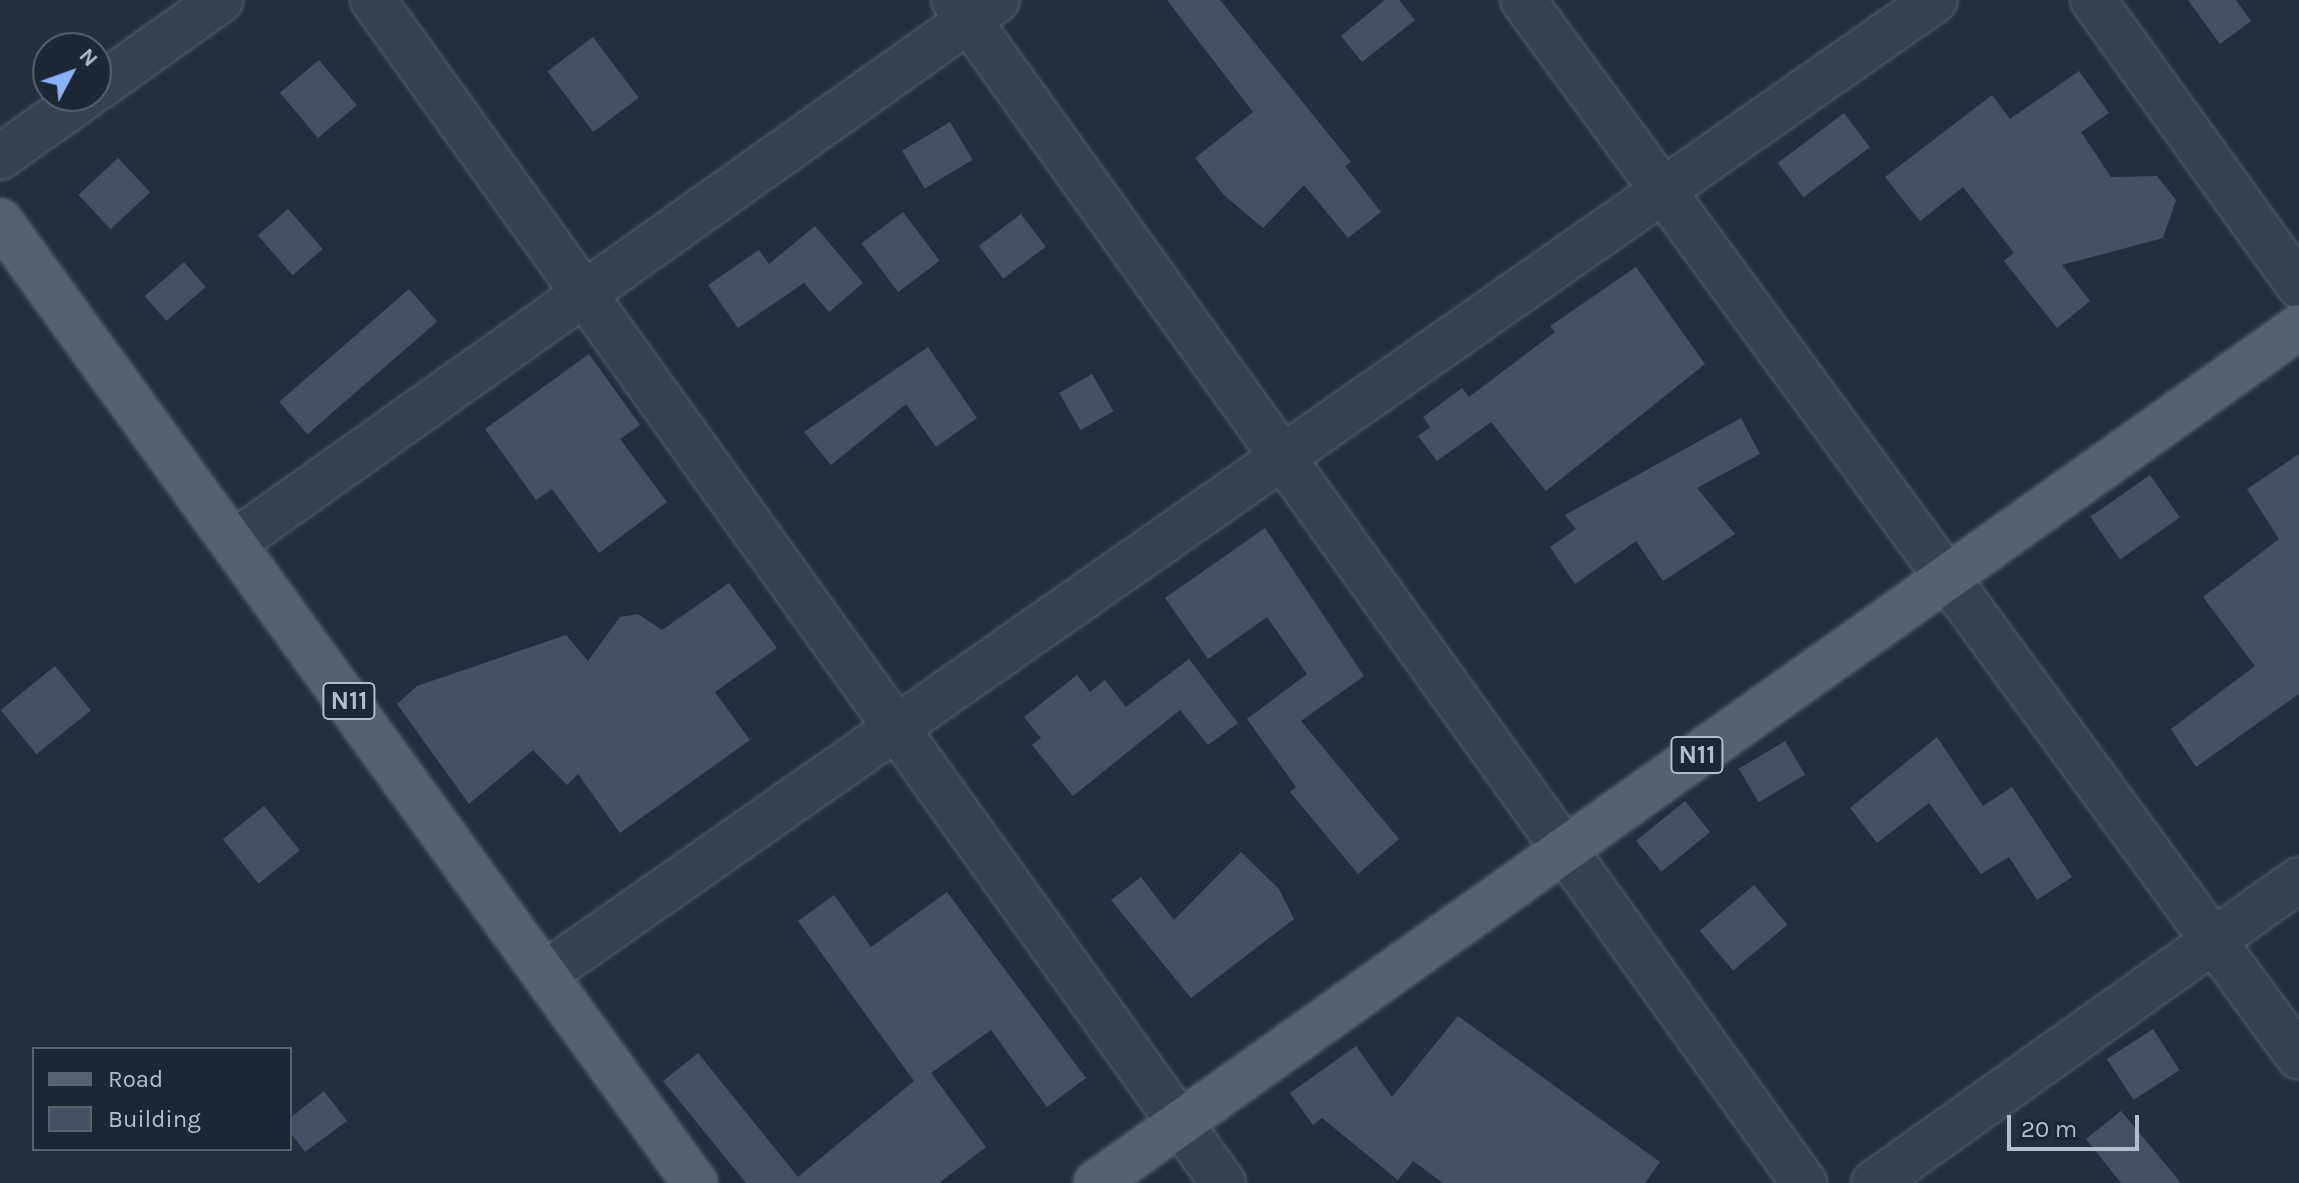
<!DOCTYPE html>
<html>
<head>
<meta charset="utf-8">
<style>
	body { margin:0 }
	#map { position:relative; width:2299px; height:1183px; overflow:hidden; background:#242f3e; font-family:Karla,sans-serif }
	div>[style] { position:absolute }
	.building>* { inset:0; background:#455162; transform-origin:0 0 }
	.roads { filter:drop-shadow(0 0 2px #565f6c) drop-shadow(0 0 2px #565f6c) }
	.minor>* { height:44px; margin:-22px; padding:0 22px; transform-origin:22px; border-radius:22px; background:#38414e }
	.major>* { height:44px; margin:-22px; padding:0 22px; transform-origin:22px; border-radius:22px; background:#56606e }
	span { translate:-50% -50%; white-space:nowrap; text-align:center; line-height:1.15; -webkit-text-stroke:8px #1d2633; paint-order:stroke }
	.shield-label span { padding:2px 6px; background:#1d2633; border:2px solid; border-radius:6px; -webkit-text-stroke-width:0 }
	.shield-label { font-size:26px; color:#b4bcc9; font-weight:700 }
	.legend { position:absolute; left:32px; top:1047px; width:260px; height:104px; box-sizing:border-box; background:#1d2633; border:2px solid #59626f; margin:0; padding:10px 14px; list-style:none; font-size:24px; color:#b4bcc9 }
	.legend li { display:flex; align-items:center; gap:16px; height:40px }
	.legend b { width:40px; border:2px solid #59626f }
	.north { position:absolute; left:32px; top:32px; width:80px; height:80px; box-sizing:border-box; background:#1d2633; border:2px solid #59626f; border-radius:50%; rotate:49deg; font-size:22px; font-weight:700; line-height:32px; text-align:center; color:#b4bcc9 }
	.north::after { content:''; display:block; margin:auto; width:28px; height:36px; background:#8ab4f8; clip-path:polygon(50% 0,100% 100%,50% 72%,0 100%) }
	.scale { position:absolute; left:2007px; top:1115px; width:132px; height:36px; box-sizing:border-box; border:4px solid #b4bcc9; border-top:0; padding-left:10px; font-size:24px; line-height:28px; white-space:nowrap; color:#b4bcc9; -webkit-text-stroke:6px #1d2633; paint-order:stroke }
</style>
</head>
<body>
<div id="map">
	<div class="building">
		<i style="clip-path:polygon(1167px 0,1220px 0,1351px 162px,1345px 166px,1381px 212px,1348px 238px,1304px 185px,1263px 228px,1224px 195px,1195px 158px,1253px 112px)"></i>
		<i style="clip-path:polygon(1385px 0,1399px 0,1415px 20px,1362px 62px,1341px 36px)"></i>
		<i style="clip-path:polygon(2188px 0,2236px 0,2251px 21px,2220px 44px)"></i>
		<i style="left:593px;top:37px;width:76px;height:57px;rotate:53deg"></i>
		<i style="left:319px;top:60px;width:59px;height:51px;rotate:50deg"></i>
		<i style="clip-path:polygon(2079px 71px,2109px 113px,2081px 132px,2111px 177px,2157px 176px,2176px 200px,2163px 238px,2062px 265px,2090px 301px,2057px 328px,2004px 261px,2014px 253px,1963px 187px,1920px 221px,1885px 177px,1992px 95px,2010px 119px)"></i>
		<i style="left:1844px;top:113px;width:43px;height:83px;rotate:53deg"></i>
		<i style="left:950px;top:122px;width:44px;height:56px;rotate:59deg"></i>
		<i style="left:118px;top:158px;width:47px;height:54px;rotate:47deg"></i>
		<i style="left:288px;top:209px;width:53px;height:40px;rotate:49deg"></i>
		<i style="left:903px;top:212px;width:61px;height:52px;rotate:53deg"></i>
		<i style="left:1021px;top:214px;width:41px;height:53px;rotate:53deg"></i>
		<i style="clip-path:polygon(815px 226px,863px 283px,829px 312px,804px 283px,738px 328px,708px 285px,759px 250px,769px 264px)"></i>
		<i style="left:184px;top:262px;width:33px;height:52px;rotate:49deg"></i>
		<i style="clip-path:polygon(1636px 267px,1705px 364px,1546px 491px,1491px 422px,1437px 461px,1418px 436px,1430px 427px,1423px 417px,1462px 388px,1469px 397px,1555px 332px,1550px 326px)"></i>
		<i style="left:409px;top:289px;width:43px;height:172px;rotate:49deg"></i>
		<i style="clip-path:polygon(928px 347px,977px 418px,936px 447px,906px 404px,831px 465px,804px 432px)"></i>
		<i style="clip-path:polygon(589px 354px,640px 425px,620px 439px,667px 502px,599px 553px,552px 489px,536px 500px,485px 429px)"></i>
		<i style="left:1092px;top:374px;width:43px;height:38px;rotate:60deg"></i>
		<i style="clip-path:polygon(1741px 418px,1760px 454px,1697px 488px,1735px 534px,1663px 581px,1636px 541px,1575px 584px,1550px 547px,1576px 529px,1565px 515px)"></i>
		<i style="clip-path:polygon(2299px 454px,2299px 694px,2196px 767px,2171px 729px,2255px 666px,2203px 597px,2279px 539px,2247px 489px)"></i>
		<i style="left:2150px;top:475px;width:52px;height:73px;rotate:55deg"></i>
		<i style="clip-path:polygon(1265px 528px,1364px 676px,1301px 721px,1399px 839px,1358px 874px,1290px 792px,1296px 787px,1247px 719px,1307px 674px,1267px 617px,1208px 659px,1165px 598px)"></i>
		<i style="clip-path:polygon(729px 583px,777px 648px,715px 692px,750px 740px,620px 833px,578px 774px,567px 785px,533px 750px,469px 804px,397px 704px,417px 686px,566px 635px,588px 661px,620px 617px,638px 614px,662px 630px)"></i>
		<i style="clip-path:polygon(1189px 659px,1238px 723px,1208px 745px,1180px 710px,1073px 796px,1032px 745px,1041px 738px,1024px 717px,1077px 675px,1090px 692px,1105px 680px,1126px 707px)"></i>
		<i style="left:55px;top:666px;width:57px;height:70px;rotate:51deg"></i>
		<i style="clip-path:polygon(1937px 737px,1983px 806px,2012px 787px,2072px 877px,2037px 900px,2009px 857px,1981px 874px,1929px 803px,1877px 843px,1850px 808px)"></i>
		<i style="left:1785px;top:741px;width:39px;height:54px;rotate:59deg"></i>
		<i style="left:1685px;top:801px;width:40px;height:63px;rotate:51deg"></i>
		<i style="left:264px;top:806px;width:57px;height:53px;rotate:51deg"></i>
		<i style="clip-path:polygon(1241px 852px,1279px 889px,1294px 919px,1191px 998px,1111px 900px,1141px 877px,1174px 920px)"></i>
		<i style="left:1754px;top:885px;width:52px;height:71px;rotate:50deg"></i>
		<i style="clip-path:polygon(947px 892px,1086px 1078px,1047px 1107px,991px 1030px,931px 1073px,986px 1147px,939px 1183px,746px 1183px,663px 1081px,698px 1053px,798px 1177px,914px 1081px,798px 921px,834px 895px,871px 947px)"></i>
		<i style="clip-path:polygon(1458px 1016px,1660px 1162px,1645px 1183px,1443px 1183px,1413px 1161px,1398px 1180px,1322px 1118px,1313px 1125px,1290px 1093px,1356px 1046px,1392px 1097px)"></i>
		<i style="left:2153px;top:1029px;width:49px;height:55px;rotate:57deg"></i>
		<i style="clip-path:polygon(324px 1091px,347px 1121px,305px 1152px,290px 1132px,290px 1118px)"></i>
		<i style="clip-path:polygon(2121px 1111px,2181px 1183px,2121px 1183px,2086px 1139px)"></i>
	</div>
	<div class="roads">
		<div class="minor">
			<i style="left:373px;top:0;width:1457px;rotate:54.3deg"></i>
			<i style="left:954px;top:0;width:1457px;rotate:54.3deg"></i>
			<i style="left:1523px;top:0;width:1311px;rotate:53.72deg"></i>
			<i style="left:2093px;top:0;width:352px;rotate:54.2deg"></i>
			<i style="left:96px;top:89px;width:153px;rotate:-35.5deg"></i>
			<i style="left:0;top:157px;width:105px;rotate:-35.3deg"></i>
			<i style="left:235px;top:542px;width:935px;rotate:-35.42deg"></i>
			<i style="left:545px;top:974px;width:1697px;rotate:-35.02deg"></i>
			<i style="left:1874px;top:1183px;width:522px;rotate:-35.49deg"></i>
		</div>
		<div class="major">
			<i style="left:0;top:221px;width:1187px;rotate:54.15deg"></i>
			<i style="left:1096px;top:1183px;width:1476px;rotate:-35.43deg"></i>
		</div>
	</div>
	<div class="shield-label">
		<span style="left:349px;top:701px">N11</span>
		<span style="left:1697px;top:755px">N11</span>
	</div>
	<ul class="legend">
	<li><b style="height:10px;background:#56606e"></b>Road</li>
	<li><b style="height:22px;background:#455162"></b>Building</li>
	</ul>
	<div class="north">N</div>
	<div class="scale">20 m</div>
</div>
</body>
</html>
